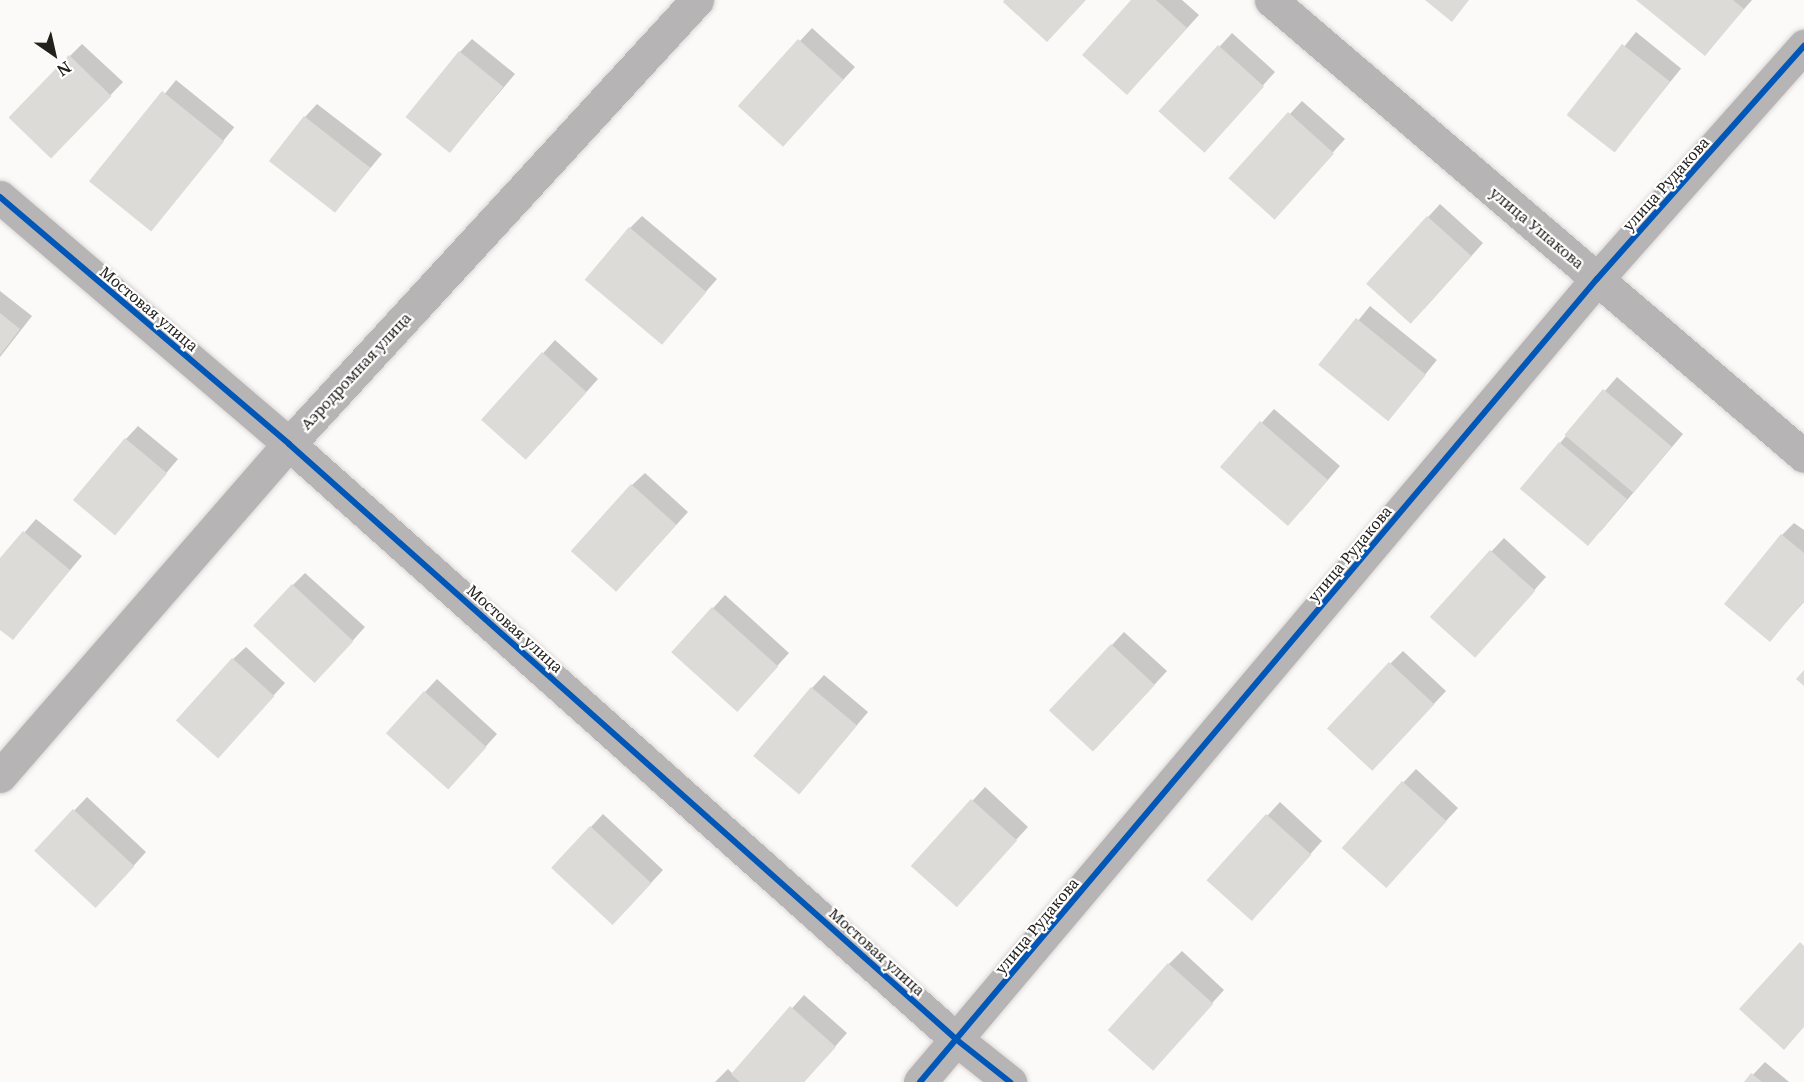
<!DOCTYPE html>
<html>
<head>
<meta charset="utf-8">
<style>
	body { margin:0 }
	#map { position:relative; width:1804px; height:1082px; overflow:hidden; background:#fcfaf8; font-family:"Noto Serif",serif }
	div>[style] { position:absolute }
	.shadow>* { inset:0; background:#0003; transform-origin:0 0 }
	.building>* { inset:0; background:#dddbd8; transform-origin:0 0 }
	.roads { filter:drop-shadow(0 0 2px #d9d7d6) drop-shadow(0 0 2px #d9d7d6) }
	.minor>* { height:33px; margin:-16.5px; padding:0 16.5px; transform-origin:16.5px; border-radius:16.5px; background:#b6b4b4 }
	.cycleway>* { height:6px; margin:-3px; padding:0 3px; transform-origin:3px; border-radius:3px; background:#0057b8 }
	span { translate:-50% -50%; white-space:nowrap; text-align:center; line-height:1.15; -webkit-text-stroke:4.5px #fff; paint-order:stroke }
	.street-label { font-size:15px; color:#24211d }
	.north { position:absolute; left:24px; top:24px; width:60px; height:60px; -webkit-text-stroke:4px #fff; paint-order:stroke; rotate:146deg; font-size:16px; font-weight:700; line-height:24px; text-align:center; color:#24211d }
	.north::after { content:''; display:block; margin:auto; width:21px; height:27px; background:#24211d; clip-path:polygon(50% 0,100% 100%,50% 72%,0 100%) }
</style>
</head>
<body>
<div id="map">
	<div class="shadow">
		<i style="clip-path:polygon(1133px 0,1182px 0,1199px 15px,1139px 81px)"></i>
		<i style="clip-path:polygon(1639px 0,1752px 0,1705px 54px)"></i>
		<i style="clip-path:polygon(812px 28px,855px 67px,795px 132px,740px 106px)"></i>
		<i style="left:1636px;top:32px;width:58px;height:106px;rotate:39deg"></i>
		<i style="clip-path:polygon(1232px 33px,1275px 72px,1216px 138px,1161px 111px)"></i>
		<i style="clip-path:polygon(472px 39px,515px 74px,450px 151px,460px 52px)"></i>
		<i style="clip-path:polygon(82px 44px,123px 82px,64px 144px,70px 56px)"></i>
		<i style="left:176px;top:80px;width:75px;height:132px;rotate:39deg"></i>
		<i style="clip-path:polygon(1302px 101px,1345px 139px,1286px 204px,1230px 178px)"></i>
		<i style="clip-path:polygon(317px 104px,382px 154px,335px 211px,305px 117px)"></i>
		<i style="clip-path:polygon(1440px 204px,1483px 243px,1424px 309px,1368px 283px)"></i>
		<i style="clip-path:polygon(642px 216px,717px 279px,662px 342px,630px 228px)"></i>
		<i style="clip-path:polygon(0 291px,32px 316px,0 357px)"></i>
		<i style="left:1370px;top:306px;width:86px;height:77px;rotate:39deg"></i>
		<i style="clip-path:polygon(555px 340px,598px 379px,539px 445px,484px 419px)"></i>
		<i style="clip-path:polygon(1617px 377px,1683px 434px,1600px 532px,1560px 443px)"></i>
		<i style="clip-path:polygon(1274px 409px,1340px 466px,1301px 511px,1222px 467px)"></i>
		<i style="clip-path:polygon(138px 426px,178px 459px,116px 533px,126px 439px)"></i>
		<i style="clip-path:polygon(645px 473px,688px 512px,628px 578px,632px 485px)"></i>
		<i style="clip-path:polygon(36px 519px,82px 556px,13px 638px,0 628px,0 561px)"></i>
		<i style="clip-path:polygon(1794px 523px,1804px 530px,1804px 602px,1770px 640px,1782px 535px)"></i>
		<i style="clip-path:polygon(1504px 538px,1546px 577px,1487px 643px,1431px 616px)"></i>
		<i style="clip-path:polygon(305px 573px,365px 627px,328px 668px,293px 585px)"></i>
		<i style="clip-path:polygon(725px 595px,789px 653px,749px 697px,673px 652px)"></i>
		<i style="clip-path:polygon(1124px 632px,1167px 671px,1095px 749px,1112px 645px)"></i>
		<i style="clip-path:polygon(246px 647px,285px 683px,229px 744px,233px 659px)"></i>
		<i style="clip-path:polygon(1403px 651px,1446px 691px,1386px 755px,1390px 664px)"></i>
		<i style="clip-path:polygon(824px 675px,868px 712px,800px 793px,812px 688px)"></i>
		<i style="clip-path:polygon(437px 679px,497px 734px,460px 775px,425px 692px)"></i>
		<i style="clip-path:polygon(1416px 769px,1458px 808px,1398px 873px,1343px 847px)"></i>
		<i style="clip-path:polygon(985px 787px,1028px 827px,968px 892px,913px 866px)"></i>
		<i style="clip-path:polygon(87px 797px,146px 852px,109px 893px,36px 851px)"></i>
		<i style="clip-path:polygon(1280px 802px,1322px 841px,1263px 907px,1208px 880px)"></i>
		<i style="clip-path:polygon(603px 814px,663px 870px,626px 910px,553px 868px)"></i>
		<i style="clip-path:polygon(1182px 951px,1224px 990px,1164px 1056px,1169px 964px)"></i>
		<i style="clip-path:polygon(804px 995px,847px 1033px,804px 1082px,715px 1082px,728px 1069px,733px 1074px)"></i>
		<i style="clip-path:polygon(1765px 1062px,1789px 1082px,1746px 1082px)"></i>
	</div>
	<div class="building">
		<i style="clip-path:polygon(1004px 0,1086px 0,1047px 42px,1003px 2px)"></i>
		<i style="clip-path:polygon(1131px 0,1156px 0,1187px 28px,1127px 95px,1082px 55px)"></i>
		<i style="clip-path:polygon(1425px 0,1469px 0,1452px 22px)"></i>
		<i style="clip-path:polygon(1636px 0,1733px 0,1744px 9px,1705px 56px)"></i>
		<i style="left:798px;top:39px;width:61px;height:90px;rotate:42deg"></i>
		<i style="left:1622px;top:44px;width:61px;height:90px;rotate:38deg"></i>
		<i style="left:1218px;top:45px;width:62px;height:89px;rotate:42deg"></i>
		<i style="left:459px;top:51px;width:57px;height:85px;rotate:39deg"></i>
		<i style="left:69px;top:55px;width:59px;height:87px;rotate:44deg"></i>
		<i style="left:162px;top:91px;width:80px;height:116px;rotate:39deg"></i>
		<i style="left:1288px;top:112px;width:62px;height:89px;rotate:42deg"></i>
		<i style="left:304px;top:116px;width:84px;height:57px;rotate:38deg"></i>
		<i style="left:1427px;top:216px;width:60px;height:91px;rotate:42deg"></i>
		<i style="left:629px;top:227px;width:101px;height:69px;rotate:40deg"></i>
		<i style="clip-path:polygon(0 313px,20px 329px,0 355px)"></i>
		<i style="left:1356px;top:318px;width:90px;height:60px;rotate:39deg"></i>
		<i style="left:542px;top:352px;width:60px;height:91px;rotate:42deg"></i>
		<i style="left:1603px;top:389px;width:90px;height:60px;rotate:40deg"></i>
		<i style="left:1260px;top:421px;width:90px;height:61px;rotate:41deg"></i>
		<i style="left:125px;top:438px;width:55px;height:81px;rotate:40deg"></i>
		<i style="left:1559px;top:442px;width:89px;height:61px;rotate:40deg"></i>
		<i style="left:631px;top:484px;width:61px;height:90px;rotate:42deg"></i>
		<i style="clip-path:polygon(23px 531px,70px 570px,13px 640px,0 630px,0 558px)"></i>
		<i style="clip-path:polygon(1781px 534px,1804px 553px,1804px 601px,1770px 642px,1724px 604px)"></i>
		<i style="left:1490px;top:550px;width:61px;height:90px;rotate:42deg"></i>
		<i style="left:292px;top:584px;width:84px;height:57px;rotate:43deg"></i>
		<i style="left:712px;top:607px;width:89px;height:61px;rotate:42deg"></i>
		<i style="left:1111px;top:644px;width:60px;height:91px;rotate:43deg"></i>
		<i style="left:232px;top:658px;width:57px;height:84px;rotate:42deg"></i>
		<i style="left:1389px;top:662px;width:62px;height:91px;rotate:43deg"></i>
		<i style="clip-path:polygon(1804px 670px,1804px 686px,1796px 679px)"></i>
		<i style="left:811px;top:687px;width:60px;height:90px;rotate:40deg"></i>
		<i style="left:424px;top:691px;width:84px;height:57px;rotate:42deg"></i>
		<i style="left:1402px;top:781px;width:60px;height:90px;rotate:42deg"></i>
		<i style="left:971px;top:799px;width:62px;height:90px;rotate:42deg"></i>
		<i style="left:73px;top:809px;width:84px;height:57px;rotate:43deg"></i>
		<i style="left:1266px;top:814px;width:61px;height:89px;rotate:42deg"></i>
		<i style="left:590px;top:826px;width:84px;height:57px;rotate:43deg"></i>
		<i style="clip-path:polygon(1800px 942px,1804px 946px,1804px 1027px,1784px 1050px,1739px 1009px)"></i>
		<i style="left:1168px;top:963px;width:61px;height:90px;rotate:42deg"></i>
		<i style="clip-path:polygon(790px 1006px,836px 1047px,804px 1082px,740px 1082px,731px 1074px)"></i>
		<i style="clip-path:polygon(1751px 1073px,1762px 1082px,1744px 1082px)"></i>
	</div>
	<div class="roads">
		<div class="minor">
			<i style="left:1271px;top:0;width:701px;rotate:40.55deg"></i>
			<i style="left:0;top:197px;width:380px;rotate:40.5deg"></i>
			<i style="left:289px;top:444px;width:895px;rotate:41.74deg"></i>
			<i style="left:957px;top:1040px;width:68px;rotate:38.4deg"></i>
			<i style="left:0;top:776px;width:440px;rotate:-49deg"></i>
			<i style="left:289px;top:444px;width:603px;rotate:-47.42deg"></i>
			<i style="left:920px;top:1082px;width:1050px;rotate:-49.87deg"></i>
			<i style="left:1597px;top:279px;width:312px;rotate:-48.4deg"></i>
		</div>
	</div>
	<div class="cycleway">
		<i style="left:0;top:197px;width:380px;rotate:40.5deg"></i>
		<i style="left:289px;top:444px;width:895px;rotate:41.74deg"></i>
		<i style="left:957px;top:1040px;width:68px;rotate:38.4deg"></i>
		<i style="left:920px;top:1082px;width:1050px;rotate:-49.87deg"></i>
		<i style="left:1597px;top:279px;width:312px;rotate:-48.4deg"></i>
	</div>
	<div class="street-label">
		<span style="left:1666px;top:184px;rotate:-48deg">улица Рудакова</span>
		<span style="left:1537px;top:228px;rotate:40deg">улица Ушакова</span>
		<span style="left:149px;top:309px;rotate:40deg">Мостовая улица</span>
		<span style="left:356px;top:371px;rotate:-47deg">Аэродромная улица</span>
		<span style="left:1350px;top:554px;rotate:-50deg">улица Рудакова</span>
		<span style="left:515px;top:629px;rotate:42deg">Мостовая улица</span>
		<span style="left:1037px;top:926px;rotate:-50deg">улица Рудакова</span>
		<span style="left:877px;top:952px;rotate:42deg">Мостовая улица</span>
	</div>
	<div class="north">N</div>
</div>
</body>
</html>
